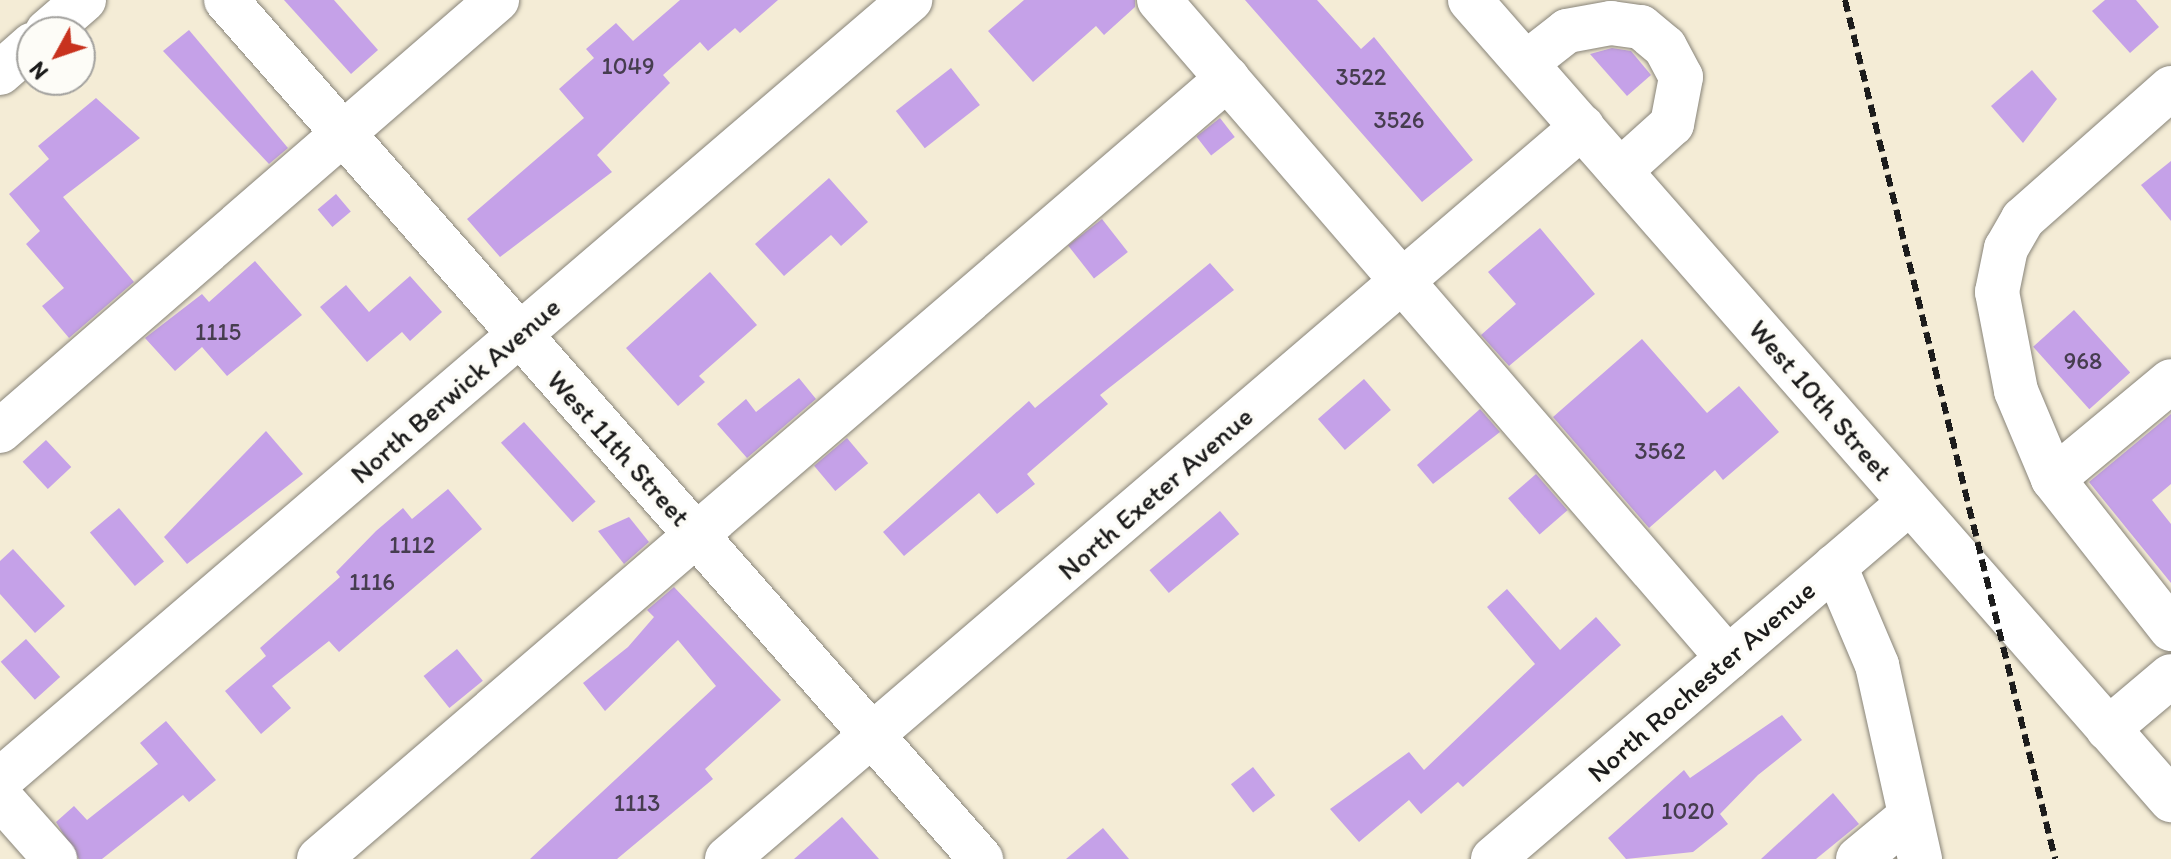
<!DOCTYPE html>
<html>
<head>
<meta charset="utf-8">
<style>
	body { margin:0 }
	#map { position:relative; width:2171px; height:859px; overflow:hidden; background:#f4ecd6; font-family:Itim,sans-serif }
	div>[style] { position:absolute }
	.building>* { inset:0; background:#c5a1e8; transform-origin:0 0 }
	.roads { filter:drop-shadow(0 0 2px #888479) drop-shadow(0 0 2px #888479) }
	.minor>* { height:44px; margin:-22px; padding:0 22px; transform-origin:22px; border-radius:22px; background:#fff }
	.major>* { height:44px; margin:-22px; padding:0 22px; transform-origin:22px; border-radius:22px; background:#fff }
	.rail>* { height:6px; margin-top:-3px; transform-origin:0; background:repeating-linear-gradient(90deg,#1c1c1c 0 12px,transparent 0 18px) }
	span { translate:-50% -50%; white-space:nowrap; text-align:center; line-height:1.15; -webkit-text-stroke:7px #fdfcf7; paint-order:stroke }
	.number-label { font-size:24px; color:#463d4f }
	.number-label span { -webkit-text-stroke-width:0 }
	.street-label { font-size:28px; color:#1c1c1c }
	.north { position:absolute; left:16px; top:16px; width:80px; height:80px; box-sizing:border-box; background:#fdfcf7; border:2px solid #a3a29f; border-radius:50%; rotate:230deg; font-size:22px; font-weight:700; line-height:32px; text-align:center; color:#1c1c1c }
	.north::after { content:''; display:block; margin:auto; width:28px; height:36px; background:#c8321e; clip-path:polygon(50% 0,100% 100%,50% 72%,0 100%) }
</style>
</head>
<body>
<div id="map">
	<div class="building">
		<i style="clip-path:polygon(284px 0,334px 0,378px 50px,351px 74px)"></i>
		<i style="clip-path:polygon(680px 0,778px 0,740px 33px,735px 28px,708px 51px,700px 42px,663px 75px,670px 83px,597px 155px,612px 172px,500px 257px,467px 219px,584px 118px,559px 89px,594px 58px,586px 49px,616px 23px,633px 41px)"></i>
		<i style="clip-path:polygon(1024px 0,1135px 0,1135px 7px,1104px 35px,1096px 26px,1033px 82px,988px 31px)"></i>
		<i style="clip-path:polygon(1245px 0,1317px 0,1361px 49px,1374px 37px,1473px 160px,1422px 202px)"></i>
		<i style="clip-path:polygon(2105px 0,2136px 0,2159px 27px,2130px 53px,2092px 11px)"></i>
		<i style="clip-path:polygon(189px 30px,288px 148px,269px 164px,163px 51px)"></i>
		<i style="clip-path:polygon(1612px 48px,1631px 51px,1651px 75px,1627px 96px,1590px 54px)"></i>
		<i style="left:951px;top:68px;width:47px;height:70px;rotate:52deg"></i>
		<i style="clip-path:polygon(2032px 70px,2057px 99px,2023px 143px,1991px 106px)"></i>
		<i style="clip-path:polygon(96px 98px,140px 138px,63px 197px,134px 282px,69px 338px,42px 306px,64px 288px,26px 244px,40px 231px,9px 194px,49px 159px,38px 146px)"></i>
		<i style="left:1220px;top:118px;width:24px;height:30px;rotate:52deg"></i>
		<i style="clip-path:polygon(2171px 161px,2171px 221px,2141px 185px)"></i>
		<i style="clip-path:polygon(829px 178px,868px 222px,841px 246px,831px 235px,784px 276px,755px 244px)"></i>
		<i style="left:336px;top:194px;width:23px;height:24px;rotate:50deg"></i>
		<i style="left:1102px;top:219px;width:42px;height:43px;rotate:52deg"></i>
		<i style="clip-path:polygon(1540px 228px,1595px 294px,1509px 366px,1481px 335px,1516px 304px,1488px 272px)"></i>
		<i style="clip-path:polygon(255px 261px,302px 315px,227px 376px,202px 347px,175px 371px,145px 338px,202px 294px,209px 302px)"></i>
		<i style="clip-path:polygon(1210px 263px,1234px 290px,1100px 395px,1108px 404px,1027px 474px,1035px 484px,997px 514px,979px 493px,904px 556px,883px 532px,1029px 401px,1035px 408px)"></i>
		<i style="clip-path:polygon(710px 272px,757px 325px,699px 376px,705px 382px,678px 406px,626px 348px)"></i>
		<i style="clip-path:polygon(410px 276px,442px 312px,410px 341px,402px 332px,367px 362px,320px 307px,346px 285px,369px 312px)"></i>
		<i style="left:2074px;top:310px;width:84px;height:55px;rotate:48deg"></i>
		<i style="clip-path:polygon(1642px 339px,1707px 413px,1739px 386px,1779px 432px,1723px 480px,1715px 470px,1649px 528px,1553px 417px)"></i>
		<i style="clip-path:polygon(799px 378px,816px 399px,747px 458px,717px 424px,746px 399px,756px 412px)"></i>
		<i style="left:1364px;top:379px;width:41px;height:61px;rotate:49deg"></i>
		<i style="clip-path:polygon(1480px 409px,1500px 432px,1433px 484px,1417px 465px)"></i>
		<i style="clip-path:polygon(2171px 414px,2171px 484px,2152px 500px,2171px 524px,2171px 583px,2089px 482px)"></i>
		<i style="left:524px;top:422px;width:107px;height:31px;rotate:48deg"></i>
		<i style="clip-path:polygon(266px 431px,303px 474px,187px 564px,164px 537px)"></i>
		<i style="left:847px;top:438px;width:33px;height:43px;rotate:50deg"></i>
		<i style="left:46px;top:440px;width:37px;height:32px;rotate:47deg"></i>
		<i style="left:1536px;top:474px;width:48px;height:37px;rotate:49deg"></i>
		<i style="clip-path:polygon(448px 489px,482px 529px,339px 652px,329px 641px,272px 686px,291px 708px,261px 734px,225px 691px,266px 656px,260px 648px,340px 577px,336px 572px,376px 531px,403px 508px,412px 519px)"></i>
		<i style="left:119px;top:508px;width:70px;height:38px;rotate:50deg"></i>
		<i style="left:1220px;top:511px;width:30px;height:92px;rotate:50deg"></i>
		<i style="clip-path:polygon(629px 517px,649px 542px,624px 564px,598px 531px)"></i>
		<i style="clip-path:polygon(13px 549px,65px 606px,35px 633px,0 594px,0 561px)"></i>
		<i style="clip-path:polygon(674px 587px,781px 700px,705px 769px,713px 779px,617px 859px,530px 859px,716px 686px,678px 640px,605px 711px,583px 683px,628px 647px,654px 617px,647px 610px)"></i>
		<i style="clip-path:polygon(1507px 589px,1560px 650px,1596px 617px,1621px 645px,1463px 787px,1458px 782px,1421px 814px,1409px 800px,1359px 842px,1330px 809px,1409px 752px,1424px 770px,1535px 664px,1487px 607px)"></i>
		<i style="left:26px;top:639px;width:51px;height:34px;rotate:48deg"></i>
		<i style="left:457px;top:649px;width:41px;height:43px;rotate:51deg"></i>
		<i style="clip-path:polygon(1782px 715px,1802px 740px,1758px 775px,1720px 814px,1728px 824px,1693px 852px,1626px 859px,1608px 838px,1684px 770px,1690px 778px)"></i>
		<i style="clip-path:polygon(166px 721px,216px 780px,189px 802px,183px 795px,102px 859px,79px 859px,56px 822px,74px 806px,87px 820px,158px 764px,140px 743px)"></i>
		<i style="left:1253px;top:767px;width:36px;height:28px;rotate:52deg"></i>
		<i style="clip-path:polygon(1833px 793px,1859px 824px,1816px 859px,1761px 859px)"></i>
		<i style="clip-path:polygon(842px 817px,879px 859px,794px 859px)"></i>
		<i style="clip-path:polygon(1103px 828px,1129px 859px,1066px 859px)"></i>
	</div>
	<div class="roads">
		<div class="minor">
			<i style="left:226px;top:0;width:1144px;rotate:48.69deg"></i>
			<i style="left:1159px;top:0;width:870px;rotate:49.15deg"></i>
			<i style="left:47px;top:32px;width:49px;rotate:-40.9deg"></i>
			<i style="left:1526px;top:63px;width:52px;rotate:-38deg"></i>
			<i style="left:1567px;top:31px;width:45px;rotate:-10.3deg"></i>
			<i style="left:1611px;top:23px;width:30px;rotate:8deg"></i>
			<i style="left:1641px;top:27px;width:31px;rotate:40deg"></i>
			<i style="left:1665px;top:47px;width:34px;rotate:62deg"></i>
			<i style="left:1681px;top:77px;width:48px;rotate:100.8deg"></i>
			<i style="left:1672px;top:124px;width:70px;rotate:137.9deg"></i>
			<i style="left:0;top:73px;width:43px;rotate:-41.2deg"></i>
			<i style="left:2171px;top:88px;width:198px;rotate:138.5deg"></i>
			<i style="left:2023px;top:219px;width:34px;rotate:120deg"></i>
			<i style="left:2006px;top:248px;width:45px;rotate:101.6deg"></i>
			<i style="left:1997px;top:292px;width:101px;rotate:79.1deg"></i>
			<i style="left:2016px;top:391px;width:95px;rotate:67.2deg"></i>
			<i style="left:2053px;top:479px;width:191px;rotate:51.8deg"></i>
			<i style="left:0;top:431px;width:658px;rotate:-40.93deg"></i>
			<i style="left:2053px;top:479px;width:153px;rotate:-39.7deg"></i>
			<i style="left:1835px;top:566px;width:108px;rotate:67deg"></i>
			<i style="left:1877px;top:665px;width:199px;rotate:77.5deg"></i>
			<i style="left:2108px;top:729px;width:82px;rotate:-40.1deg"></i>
			<i style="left:0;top:780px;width:1199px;rotate:-40.6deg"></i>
			<i style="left:0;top:797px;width:83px;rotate:48.4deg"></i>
			<i style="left:319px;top:859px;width:1198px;rotate:-40.67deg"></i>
			<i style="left:727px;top:859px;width:1126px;rotate:-40.57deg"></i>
			<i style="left:1493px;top:859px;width:548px;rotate:-40.56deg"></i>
			<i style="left:1858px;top:859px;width:67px;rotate:-39.6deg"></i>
		</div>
		<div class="major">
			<i style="left:1470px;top:0;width:1064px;rotate:48.77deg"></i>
		</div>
	</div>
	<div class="rail">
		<i style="left:1845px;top:0;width:884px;rotate:76.26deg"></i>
	</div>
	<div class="number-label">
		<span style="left:628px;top:66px">1049</span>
		<span style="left:1361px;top:77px">3522</span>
		<span style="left:1399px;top:120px">3526</span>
		<span style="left:218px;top:332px">1115</span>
		<span style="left:2083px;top:361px">968</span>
		<span style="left:1660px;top:451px">3562</span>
		<span style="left:412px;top:545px">1112</span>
		<span style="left:372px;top:582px">1116</span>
		<span style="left:637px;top:803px">1113</span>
		<span style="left:1688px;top:811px">1020</span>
	</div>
	<div class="street-label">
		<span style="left:455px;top:390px;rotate:-41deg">North Berwick Avenue</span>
		<span style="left:1821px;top:400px;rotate:49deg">West 10th Street</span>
		<span style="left:619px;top:448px;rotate:48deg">West 11th Street</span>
		<span style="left:1155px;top:493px;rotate:-41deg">North Exeter Avenue</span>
		<span style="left:1701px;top:681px;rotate:-41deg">North Rochester Avenue</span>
	</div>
	<div class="north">N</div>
</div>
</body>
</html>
